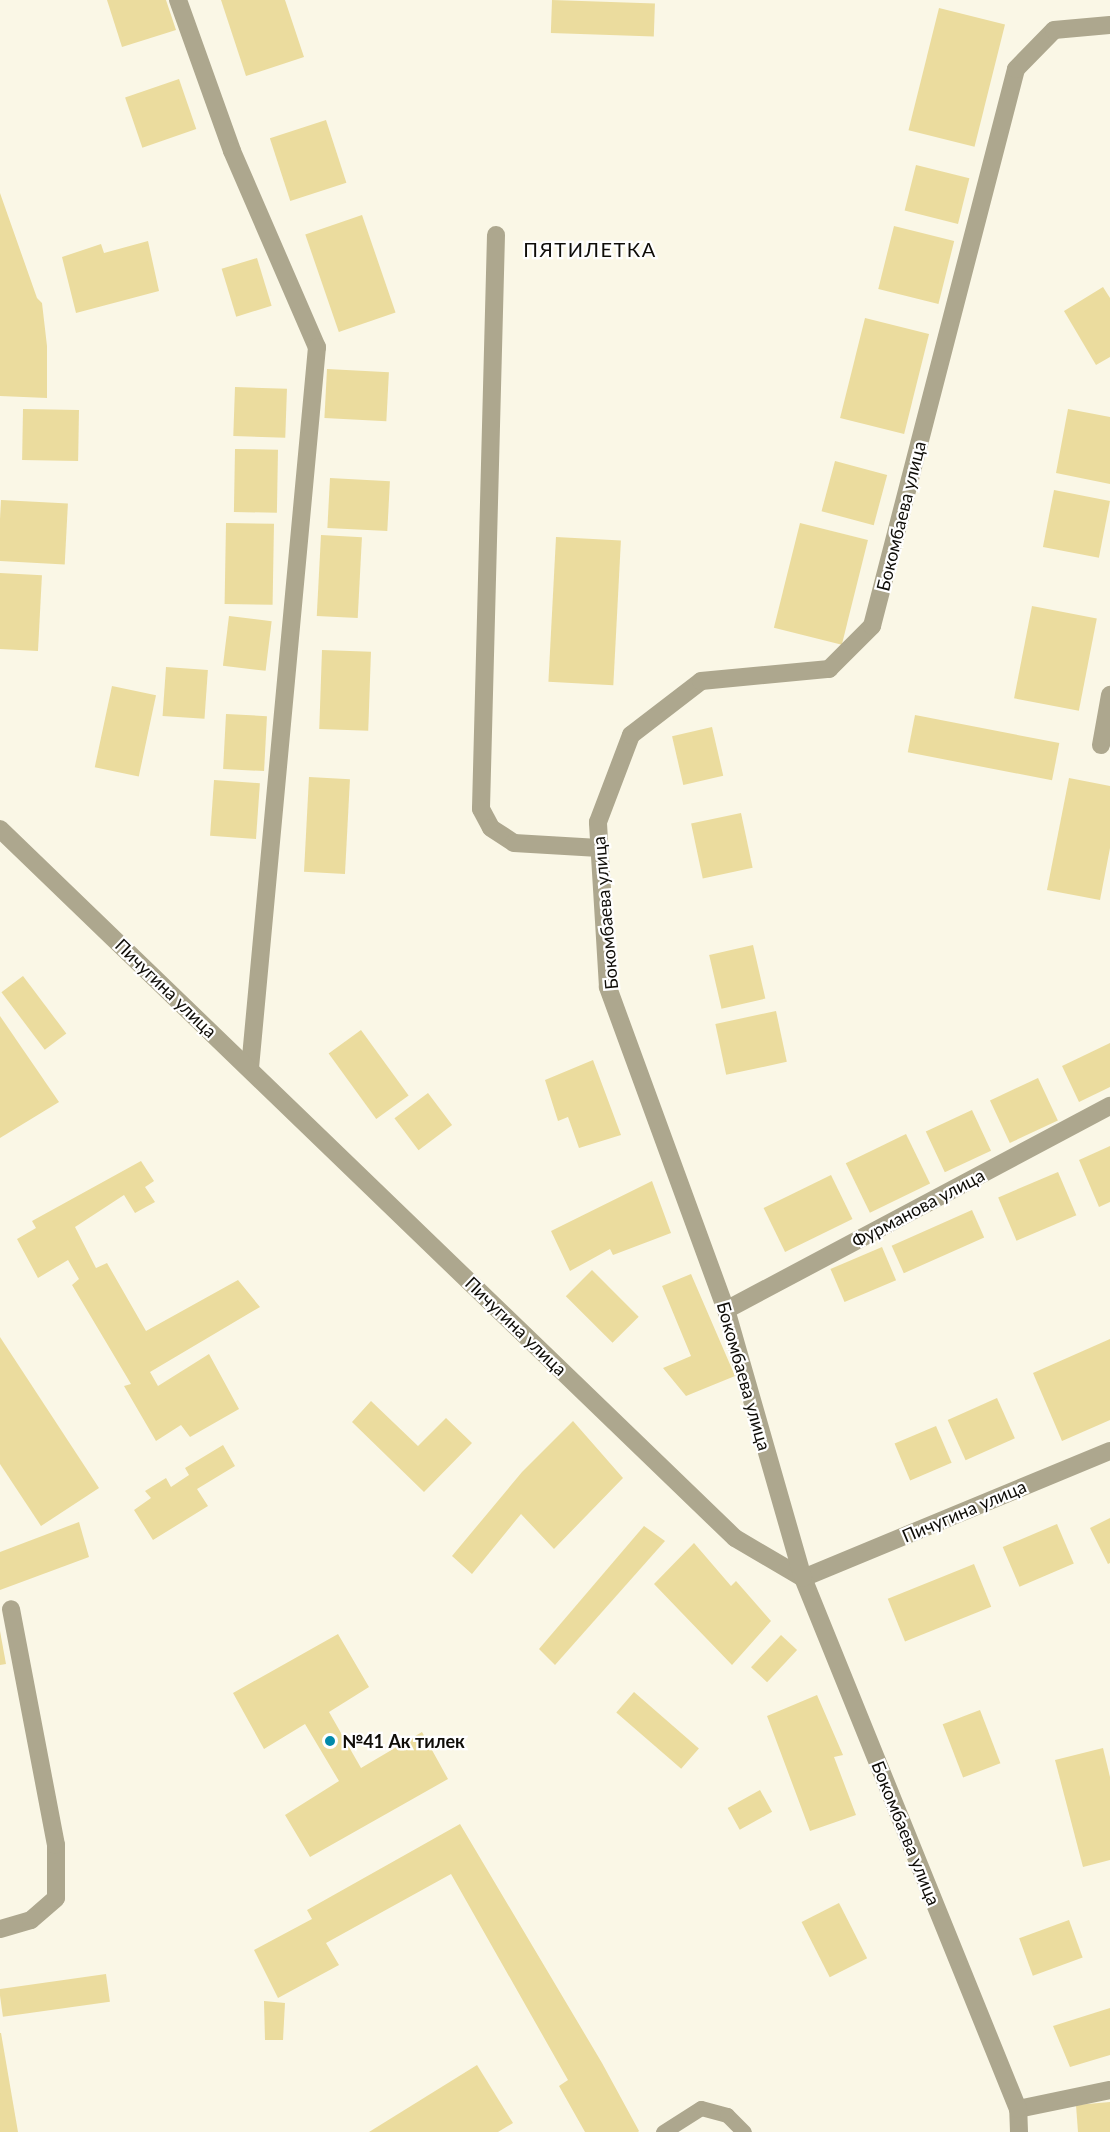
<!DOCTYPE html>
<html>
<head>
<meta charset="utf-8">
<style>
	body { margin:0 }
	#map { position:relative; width:1110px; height:2132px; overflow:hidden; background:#faf7e6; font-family:Lato,sans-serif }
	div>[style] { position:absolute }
	.building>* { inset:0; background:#ebdc9e; transform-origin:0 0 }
	.service>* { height:15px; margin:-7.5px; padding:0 7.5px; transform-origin:7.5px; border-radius:7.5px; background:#ada78e }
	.minor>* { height:18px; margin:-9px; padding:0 9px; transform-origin:9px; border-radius:9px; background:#ada78e }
	.dots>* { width:16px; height:16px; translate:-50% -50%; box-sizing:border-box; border:3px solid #fff; border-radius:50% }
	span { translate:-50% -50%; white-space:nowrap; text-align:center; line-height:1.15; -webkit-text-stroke:4.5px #fff; paint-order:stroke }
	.street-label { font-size:18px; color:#0f0d08 }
	.poi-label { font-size:18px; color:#0f0d08; font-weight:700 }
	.left { translate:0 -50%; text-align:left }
	.neighbourhood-label { font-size:20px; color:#0f0d08; letter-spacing:1.5px }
</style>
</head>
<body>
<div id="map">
	<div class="building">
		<i style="clip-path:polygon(107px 0,166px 0,176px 30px,122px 47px)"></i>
		<i style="clip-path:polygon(221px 0,285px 0,304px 57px,246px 76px)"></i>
		<i style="left:552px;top:0;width:103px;height:33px;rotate:2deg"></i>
		<i style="left:939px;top:8px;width:68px;height:126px;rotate:14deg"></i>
		<i style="left:179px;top:79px;width:53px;height:57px;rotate:71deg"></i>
		<i style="left:326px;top:120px;width:66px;height:59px;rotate:72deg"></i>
		<i style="left:916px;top:165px;width:55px;height:47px;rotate:14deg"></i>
		<i style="clip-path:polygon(0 193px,37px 298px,42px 303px,47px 346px,47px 398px,0 396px)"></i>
		<i style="left:362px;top:215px;width:103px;height:60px;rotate:71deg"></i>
		<i style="left:894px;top:226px;width:62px;height:65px;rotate:14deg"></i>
		<i style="clip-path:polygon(148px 241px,159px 291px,76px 313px,62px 257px,101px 244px,104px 253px)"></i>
		<i style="left:257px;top:258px;width:50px;height:37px;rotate:73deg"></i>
		<i style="clip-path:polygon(1103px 287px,1110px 298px,1110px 357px,1096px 365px,1064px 311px)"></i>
		<i style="left:865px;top:318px;width:66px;height:103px;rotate:14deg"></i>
		<i style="left:327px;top:369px;width:62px;height:49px;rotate:3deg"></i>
		<i style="left:235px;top:387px;width:52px;height:49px;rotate:2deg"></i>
		<i style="left:23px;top:409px;width:56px;height:51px;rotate:1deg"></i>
		<i style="clip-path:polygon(1068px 409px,1110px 417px,1110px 484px,1056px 473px)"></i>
		<i style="left:235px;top:449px;width:43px;height:63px;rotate:1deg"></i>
		<i style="left:835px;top:461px;width:54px;height:52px;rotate:15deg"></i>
		<i style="left:330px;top:478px;width:60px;height:50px;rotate:3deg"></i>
		<i style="left:1054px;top:490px;width:57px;height:58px;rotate:11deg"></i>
		<i style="left:1px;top:500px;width:67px;height:61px;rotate:3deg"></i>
		<i style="left:226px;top:523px;width:48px;height:81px;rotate:1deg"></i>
		<i style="left:800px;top:523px;width:70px;height:108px;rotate:14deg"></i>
		<i style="left:321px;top:535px;width:41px;height:81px;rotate:3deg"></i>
		<i style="left:556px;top:537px;width:65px;height:145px;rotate:3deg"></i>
		<i style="left:0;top:573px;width:42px;height:76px;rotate:3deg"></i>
		<i style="left:1032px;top:606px;width:66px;height:94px;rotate:11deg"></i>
		<i style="left:229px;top:616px;width:43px;height:50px;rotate:7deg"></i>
		<i style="left:322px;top:650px;width:49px;height:79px;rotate:2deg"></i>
		<i style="left:166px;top:667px;width:42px;height:49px;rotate:4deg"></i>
		<i style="left:112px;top:686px;width:45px;height:83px;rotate:12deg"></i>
		<i style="left:226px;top:714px;width:41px;height:55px;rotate:3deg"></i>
		<i style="left:915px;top:715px;width:147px;height:38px;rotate:11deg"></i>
		<i style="left:712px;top:727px;width:50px;height:41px;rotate:77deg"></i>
		<i style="left:309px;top:777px;width:41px;height:95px;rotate:3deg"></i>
		<i style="clip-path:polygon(1069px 778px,1110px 786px,1110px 848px,1100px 900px,1047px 890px)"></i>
		<i style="left:214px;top:780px;width:46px;height:56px;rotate:4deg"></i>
		<i style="left:741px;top:813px;width:56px;height:51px;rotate:78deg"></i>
		<i style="left:753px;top:945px;width:55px;height:45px;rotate:77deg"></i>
		<i style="left:23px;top:976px;width:72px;height:27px;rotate:53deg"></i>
		<i style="left:776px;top:1011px;width:52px;height:62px;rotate:78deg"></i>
		<i style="clip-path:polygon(0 1016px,59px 1102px,0 1138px)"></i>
		<i style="left:361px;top:1030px;width:81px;height:40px;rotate:54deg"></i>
		<i style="clip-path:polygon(1110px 1043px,1110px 1087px,1079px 1102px,1062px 1066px)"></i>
		<i style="clip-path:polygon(593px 1060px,621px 1135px,579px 1148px,568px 1117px,558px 1121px,545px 1080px)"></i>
		<i style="left:1038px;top:1078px;width:47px;height:53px;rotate:65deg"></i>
		<i style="left:428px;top:1093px;width:40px;height:42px;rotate:53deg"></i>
		<i style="left:972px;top:1110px;width:45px;height:51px;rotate:65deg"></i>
		<i style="left:906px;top:1134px;width:55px;height:67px;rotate:64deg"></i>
		<i style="clip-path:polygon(1110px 1146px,1110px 1202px,1099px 1207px,1079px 1160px)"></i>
		<i style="clip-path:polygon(141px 1161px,154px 1181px,145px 1187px,155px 1202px,135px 1213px,124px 1195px,75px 1227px,96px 1268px,107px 1263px,146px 1331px,238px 1280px,260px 1307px,150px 1372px,158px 1386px,209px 1354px,239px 1409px,190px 1437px,181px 1425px,156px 1441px,124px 1386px,131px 1384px,72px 1285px,79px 1279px,68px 1260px,38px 1278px,17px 1239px,36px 1228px,32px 1221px)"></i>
		<i style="left:1058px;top:1172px;width:47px;height:65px;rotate:67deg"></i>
		<i style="left:831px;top:1175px;width:49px;height:75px;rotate:64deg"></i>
		<i style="clip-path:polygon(652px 1181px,671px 1233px,613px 1255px,610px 1249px,570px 1271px,551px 1231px)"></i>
		<i style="left:972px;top:1210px;width:30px;height:88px;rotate:66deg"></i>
		<i style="left:882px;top:1247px;width:36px;height:56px;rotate:67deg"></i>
		<i style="left:592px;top:1270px;width:66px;height:37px;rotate:45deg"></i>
		<i style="clip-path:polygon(691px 1274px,735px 1376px,686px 1396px,663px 1368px,691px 1356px,662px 1286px)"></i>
		<i style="clip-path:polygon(0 1337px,99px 1488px,41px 1526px,0 1464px)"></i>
		<i style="clip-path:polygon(1110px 1339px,1110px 1420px,1062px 1441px,1033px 1373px)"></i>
		<i style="left:997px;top:1398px;width:44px;height:54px;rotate:66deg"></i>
		<i style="clip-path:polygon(371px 1401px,418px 1446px,446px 1418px,472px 1443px,424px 1492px,352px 1422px)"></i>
		<i style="clip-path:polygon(573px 1421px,623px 1478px,554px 1549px,521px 1514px,472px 1574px,452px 1556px,522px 1472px)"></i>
		<i style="left:936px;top:1426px;width:40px;height:45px;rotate:67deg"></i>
		<i style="clip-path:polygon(223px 1445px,235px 1466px,197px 1489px,208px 1506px,153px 1540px,134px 1510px,151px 1498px,145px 1491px,166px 1478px,171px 1487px,189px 1475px,185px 1468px)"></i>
		<i style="clip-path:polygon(1110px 1518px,1110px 1563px,1108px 1564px,1090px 1528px)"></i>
		<i style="clip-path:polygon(79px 1522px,89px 1557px,0 1590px,0 1552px)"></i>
		<i style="left:1057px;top:1524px;width:43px;height:59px;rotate:67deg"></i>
		<i style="clip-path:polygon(644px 1526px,665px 1541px,555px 1665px,539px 1649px)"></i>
		<i style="clip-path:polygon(694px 1543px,731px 1586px,736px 1581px,771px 1621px,732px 1665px,654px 1584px)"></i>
		<i style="left:974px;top:1564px;width:46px;height:93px;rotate:68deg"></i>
		<i style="clip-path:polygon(0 1631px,6px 1664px,0 1665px)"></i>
		<i style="clip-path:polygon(338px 1634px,369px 1687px,329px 1712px,361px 1768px,422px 1732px,448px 1779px,310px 1857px,285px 1815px,339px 1781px,305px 1724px,264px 1749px,233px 1693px)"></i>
		<i style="left:781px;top:1635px;width:22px;height:44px;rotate:43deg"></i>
		<i style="left:634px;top:1692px;width:86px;height:27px;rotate:41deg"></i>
		<i style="clip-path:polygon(817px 1695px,843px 1755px,834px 1757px,856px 1815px,810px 1831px,767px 1716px)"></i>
		<i style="left:980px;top:1710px;width:57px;height:40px;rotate:69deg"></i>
		<i style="clip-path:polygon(1103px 1748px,1110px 1777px,1110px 1860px,1083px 1867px,1055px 1760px)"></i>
		<i style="left:760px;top:1790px;width:25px;height:37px;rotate:61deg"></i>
		<i style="clip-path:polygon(460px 1824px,602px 2063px,639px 2131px,638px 2132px,585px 2132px,559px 2086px,568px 2080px,451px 1874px,326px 1943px,339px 1965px,278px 1998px,254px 1950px,312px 1919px,307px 1910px)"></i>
		<i style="left:839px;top:1903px;width:62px;height:42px;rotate:63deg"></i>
		<i style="left:1069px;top:1920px;width:40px;height:53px;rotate:70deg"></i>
		<i style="left:106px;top:1974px;width:28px;height:108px;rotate:82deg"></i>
		<i style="clip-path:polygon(264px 2001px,285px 2003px,283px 2040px,265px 2040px)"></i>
		<i style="clip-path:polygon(1110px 2008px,1110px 2055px,1070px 2067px,1053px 2026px)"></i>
		<i style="clip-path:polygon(0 2033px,1px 2033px,18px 2132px,0 2132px)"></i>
		<i style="clip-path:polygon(477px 2065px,513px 2123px,498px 2132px,369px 2132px)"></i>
		<i style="clip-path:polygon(1110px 2102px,1110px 2132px,1078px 2132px,1076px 2105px)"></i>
	</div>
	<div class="service">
		<i style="left:663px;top:2132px;width:45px;rotate:-32.3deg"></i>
		<i style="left:701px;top:2108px;width:27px;rotate:15deg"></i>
		<i style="left:727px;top:2115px;width:24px;rotate:45deg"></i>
	</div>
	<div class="minor">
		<i style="left:178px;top:0;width:160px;rotate:70.3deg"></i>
		<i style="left:232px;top:151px;width:214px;rotate:66.6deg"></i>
		<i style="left:317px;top:347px;width:724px;rotate:95.31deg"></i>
		<i style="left:496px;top:235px;width:574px;rotate:91.5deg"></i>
		<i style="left:481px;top:809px;width:21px;rotate:62deg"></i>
		<i style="left:491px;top:828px;width:27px;rotate:33deg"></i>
		<i style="left:514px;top:843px;width:85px;rotate:3.4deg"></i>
		<i style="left:1101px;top:745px;width:51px;rotate:-79.8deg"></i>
		<i style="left:0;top:829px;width:1021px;rotate:43.97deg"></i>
		<i style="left:735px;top:1538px;width:79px;rotate:30.5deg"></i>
		<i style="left:803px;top:1578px;width:332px;rotate:-22.5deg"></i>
		<i style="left:726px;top:1310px;width:435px;rotate:-28deg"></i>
		<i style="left:0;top:1929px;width:32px;rotate:-16deg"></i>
		<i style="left:31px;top:1920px;width:33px;rotate:-41deg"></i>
		<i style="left:56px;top:1898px;width:53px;rotate:-90deg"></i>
		<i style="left:56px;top:1845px;width:240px;rotate:-100.8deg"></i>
		<i style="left:1018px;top:2109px;width:94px;rotate:-11.7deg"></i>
		<i style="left:1019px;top:2132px;width:23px;rotate:-92deg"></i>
		<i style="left:1018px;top:2109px;width:573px;rotate:-112.04deg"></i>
		<i style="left:803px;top:1578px;width:279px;rotate:-106deg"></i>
		<i style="left:726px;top:1310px;width:344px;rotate:-110.1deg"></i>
		<i style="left:608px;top:987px;width:165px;rotate:-93.5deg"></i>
		<i style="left:598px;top:822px;width:93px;rotate:-69.2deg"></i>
		<i style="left:631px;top:735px;width:88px;rotate:-37.6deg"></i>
		<i style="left:701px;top:681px;width:129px;rotate:-5.4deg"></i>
		<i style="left:829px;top:669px;width:61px;rotate:-45deg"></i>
		<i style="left:872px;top:626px;width:575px;rotate:-75.5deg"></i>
		<i style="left:1016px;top:69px;width:54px;rotate:-45.7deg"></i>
		<i style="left:1054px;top:30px;width:56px;rotate:-5.1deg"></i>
	</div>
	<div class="dots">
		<i style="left:330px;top:1741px;background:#028aaa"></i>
	</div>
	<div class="street-label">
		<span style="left:901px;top:516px;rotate:-76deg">Бокомбаева улица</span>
		<span style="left:605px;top:913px;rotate:-95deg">Бокомбаева улица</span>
		<span style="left:166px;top:988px;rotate:44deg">Пичугина улица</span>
		<span style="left:918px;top:1208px;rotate:-28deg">Фурманова улица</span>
		<span style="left:516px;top:1326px;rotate:44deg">Пичугина улица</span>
		<span style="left:744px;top:1376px;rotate:74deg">Бокомбаева улица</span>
		<span style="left:964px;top:1511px;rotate:-23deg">Пичугина улица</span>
		<span style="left:906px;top:1833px;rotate:68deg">Бокомбаева улица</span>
	</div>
	<div class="poi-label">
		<span class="left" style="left:342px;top:1741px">№41 Ак тилек</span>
	</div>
	<div class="neighbourhood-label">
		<span style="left:590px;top:249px">ПЯТИЛЕТКА</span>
	</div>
</div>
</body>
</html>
